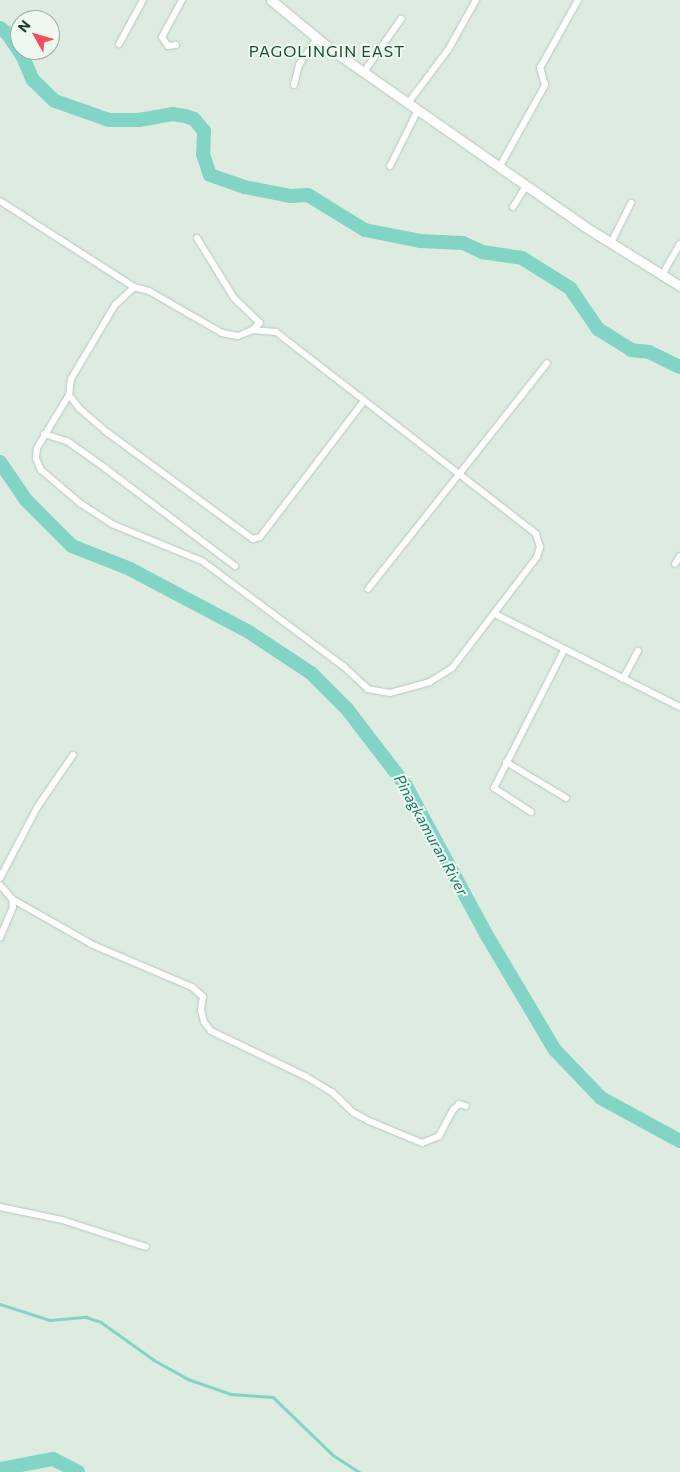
<!DOCTYPE html>
<html>
<head>
<meta charset="utf-8">
<style>
	body { margin:0 }
	#map { position:relative; width:680px; height:1472px; overflow:hidden; background:#deebe1; font-family:Commissioner,sans-serif }
	div>[style] { position:absolute }
	.stream>* { height:2.5px; margin:-1.25px; padding:0 1.25px; transform-origin:1.25px; border-radius:1.25px; background:#82d5c5 }
	.river>* { height:14px; margin:-7px; padding:0 7px; transform-origin:7px; border-radius:7px; background:#82d5c5 }
	.roads { filter:drop-shadow(0 0 1px #b1ccb9) drop-shadow(0 0 1px #b1ccb9) }
	.street>* { height:6px; margin:-3px; padding:0 3px; transform-origin:3px; border-radius:3px; background:#fff }
	.secondary>* { height:9px; margin:-4.5px; padding:0 4.5px; transform-origin:4.5px; border-radius:4.5px; background:#fff }
	span { translate:-50% -50%; white-space:nowrap; text-align:center; line-height:1.15; -webkit-text-stroke:4px #eff8f0; paint-order:stroke }
	.water-label { font-size:15px; color:#157b69; font-style:italic }
	.quarter-label { font-size:16px; color:#194f2f; letter-spacing:1px }
	.north { position:absolute; left:10px; top:10px; width:50px; height:50px; box-sizing:border-box; background:#eff8f0; border:1px solid #9cada1; border-radius:50%; rotate:309deg; font-size:14px; font-weight:700; line-height:20px; text-align:center; color:#1f3c2a }
	.north::after { content:''; display:block; margin:auto; width:18px; height:22px; background:#fb4c5e; clip-path:polygon(50% 0,100% 100%,50% 72%,0 100%) }
</style>
</head>
<body>
<div id="map">
	<div class="stream">
		<i style="left:0;top:1304px;width:52px;rotate:17.7deg"></i>
		<i style="left:50px;top:1320px;width:36px;rotate:-5deg"></i>
		<i style="left:86px;top:1317px;width:16px;rotate:18deg"></i>
		<i style="left:101px;top:1322px;width:65px;rotate:35.6deg"></i>
		<i style="left:154px;top:1360px;width:39px;rotate:29deg"></i>
		<i style="left:188px;top:1379px;width:46px;rotate:19.2deg"></i>
		<i style="left:231px;top:1394px;width:42px;rotate:4.1deg"></i>
		<i style="left:273px;top:1397px;width:83px;rotate:44deg"></i>
		<i style="left:333px;top:1455px;width:31px;rotate:33deg"></i>
	</div>
	<div class="river">
		<i style="left:0;top:28px;width:9px;rotate:36deg"></i>
		<i style="left:7px;top:33px;width:29px;rotate:56deg"></i>
		<i style="left:23px;top:57px;width:25px;rotate:67deg"></i>
		<i style="left:33px;top:80px;width:30px;rotate:44deg"></i>
		<i style="left:55px;top:101px;width:57px;rotate:19.4deg"></i>
		<i style="left:109px;top:120px;width:30px"></i>
		<i style="left:139px;top:120px;width:34px;rotate:-10deg"></i>
		<i style="left:172px;top:114px;width:13px;rotate:9deg"></i>
		<i style="left:185px;top:116px;width:9px;rotate:18deg"></i>
		<i style="left:194px;top:119px;width:16px;rotate:50deg"></i>
		<i style="left:204px;top:131px;width:23px;rotate:92deg"></i>
		<i style="left:203px;top:154px;width:22px;rotate:72deg"></i>
		<i style="left:210px;top:175px;width:37px;rotate:19deg"></i>
		<i style="left:245px;top:187px;width:47px;rotate:11.1deg"></i>
		<i style="left:291px;top:196px;width:17px;rotate:-3deg"></i>
		<i style="left:308px;top:195px;width:67px;rotate:31.6deg"></i>
		<i style="left:365px;top:230px;width:56px;rotate:11.3deg"></i>
		<i style="left:420px;top:241px;width:43px;rotate:2.7deg"></i>
		<i style="left:463px;top:243px;width:21px;rotate:25deg"></i>
		<i style="left:482px;top:252px;width:40px;rotate:8.5deg"></i>
		<i style="left:522px;top:258px;width:57px;rotate:32deg"></i>
		<i style="left:570px;top:288px;width:50px;rotate:55.7deg"></i>
		<i style="left:598px;top:329px;width:39px;rotate:32deg"></i>
		<i style="left:631px;top:350px;width:18px;rotate:6deg"></i>
		<i style="left:649px;top:352px;width:34px;rotate:26deg"></i>
		<i style="left:0;top:462px;width:46px;rotate:55.6deg"></i>
		<i style="left:26px;top:500px;width:65px;rotate:45deg"></i>
		<i style="left:72px;top:546px;width:62px;rotate:21.6deg"></i>
		<i style="left:130px;top:569px;width:135px;rotate:27.9deg"></i>
		<i style="left:249px;top:632px;width:74px;rotate:33.5deg"></i>
		<i style="left:311px;top:673px;width:51px;rotate:45deg"></i>
		<i style="left:347px;top:709px;width:97px;rotate:52.5deg"></i>
		<i style="left:406px;top:786px;width:168px;rotate:61.6deg"></i>
		<i style="left:486px;top:934px;width:135px;rotate:59.3deg"></i>
		<i style="left:555px;top:1050px;width:66px;rotate:46.2deg"></i>
		<i style="left:601px;top:1098px;width:90px;rotate:28.6deg"></i>
		<i style="left:0;top:1469px;width:54px;rotate:-10.7deg"></i>
		<i style="left:53px;top:1459px;width:28px;rotate:27deg"></i>
	</div>
	<div class="roads">
		<div class="street">
			<i style="left:119px;top:44px;width:50px;rotate:-61.4deg"></i>
			<i style="left:176px;top:45px;width:8px;rotate:173deg"></i>
			<i style="left:168px;top:46px;width:11px;rotate:-124deg"></i>
			<i style="left:162px;top:37px;width:42px;rotate:-61.6deg"></i>
			<i style="left:364px;top:72px;width:65px;rotate:-55.1deg"></i>
			<i style="left:294px;top:85px;width:21px;rotate:-76deg"></i>
			<i style="left:299px;top:65px;width:32px;rotate:-56deg"></i>
			<i style="left:408px;top:103px;width:66px;rotate:-53deg"></i>
			<i style="left:448px;top:50px;width:57px;rotate:-60.8deg"></i>
			<i style="left:390px;top:166px;width:63px;rotate:-63.4deg"></i>
			<i style="left:500px;top:166px;width:93px;rotate:-60.9deg"></i>
			<i style="left:545px;top:85px;width:18px;rotate:-106deg"></i>
			<i style="left:540px;top:68px;width:78px;rotate:-60.8deg"></i>
			<i style="left:0;top:201px;width:159px;rotate:32.7deg"></i>
			<i style="left:134px;top:287px;width:16px;rotate:15deg"></i>
			<i style="left:149px;top:291px;width:84px;rotate:29.9deg"></i>
			<i style="left:222px;top:333px;width:16px;rotate:11deg"></i>
			<i style="left:238px;top:336px;width:15px;rotate:-23deg"></i>
			<i style="left:252px;top:330px;width:24px;rotate:5deg"></i>
			<i style="left:276px;top:332px;width:329px;rotate:37.8deg"></i>
			<i style="left:536px;top:534px;width:14px;rotate:73deg"></i>
			<i style="left:540px;top:547px;width:10px;rotate:107deg"></i>
			<i style="left:537px;top:557px;width:140px;rotate:127.4deg"></i>
			<i style="left:452px;top:668px;width:26px;rotate:148deg"></i>
			<i style="left:430px;top:682px;width:41px;rotate:164.6deg"></i>
			<i style="left:390px;top:693px;width:22px;rotate:-170deg"></i>
			<i style="left:368px;top:689px;width:34px;rotate:-137deg"></i>
			<i style="left:343px;top:666px;width:176px;rotate:-143.3deg"></i>
			<i style="left:202px;top:561px;width:97px;rotate:-157.7deg"></i>
			<i style="left:112px;top:524px;width:37px;rotate:-147deg"></i>
			<i style="left:81px;top:504px;width:52px;rotate:-139.6deg"></i>
			<i style="left:41px;top:470px;width:12px;rotate:-114deg"></i>
			<i style="left:36px;top:459px;width:11px;rotate:-85deg"></i>
			<i style="left:37px;top:448px;width:62px;rotate:-58.9deg"></i>
			<i style="left:69px;top:395px;width:16px;rotate:-83deg"></i>
			<i style="left:71px;top:379px;width:86px;rotate:-59.3deg"></i>
			<i style="left:115px;top:305px;width:26px;rotate:-43deg"></i>
			<i style="left:513px;top:207px;width:26px;rotate:-58deg"></i>
			<i style="left:197px;top:238px;width:70px;rotate:58.3deg"></i>
			<i style="left:234px;top:298px;width:36px;rotate:44deg"></i>
			<i style="left:260px;top:323px;width:11px;rotate:139deg"></i>
			<i style="left:611px;top:243px;width:45px;rotate:-63.4deg"></i>
			<i style="left:662px;top:275px;width:36px;rotate:-60deg"></i>
			<i style="left:69px;top:395px;width:16px;rotate:52deg"></i>
			<i style="left:79px;top:408px;width:38px;rotate:41deg"></i>
			<i style="left:108px;top:433px;width:180px;rotate:36.2deg"></i>
			<i style="left:253px;top:539px;width:7px;rotate:-16deg"></i>
			<i style="left:260px;top:537px;width:171px;rotate:-52.6deg"></i>
			<i style="left:44px;top:434px;width:24px;rotate:17deg"></i>
			<i style="left:67px;top:441px;width:42px;rotate:35.2deg"></i>
			<i style="left:101px;top:465px;width:168px;rotate:37deg"></i>
			<i style="left:675px;top:564px;width:9px;rotate:-58deg"></i>
			<i style="left:368px;top:589px;width:288px;rotate:-51.6deg"></i>
			<i style="left:495px;top:614px;width:207px;rotate:26.7deg"></i>
			<i style="left:623px;top:679px;width:32px;rotate:-62deg"></i>
			<i style="left:506px;top:762px;width:70px;rotate:31deg"></i>
			<i style="left:531px;top:812px;width:44px;rotate:-147deg"></i>
			<i style="left:494px;top:788px;width:155px;rotate:-63.1deg"></i>
			<i style="left:0;top:878px;width:81px;rotate:-62.2deg"></i>
			<i style="left:38px;top:806px;width:62px;rotate:-55.5deg"></i>
			<i style="left:0;top:885px;width:18px;rotate:49deg"></i>
			<i style="left:12px;top:899px;width:8px;rotate:83deg"></i>
			<i style="left:13px;top:907px;width:33px;rotate:113deg"></i>
			<i style="left:12px;top:899px;width:93px;rotate:29.6deg"></i>
			<i style="left:93px;top:945px;width:108px;rotate:23deg"></i>
			<i style="left:192px;top:987px;width:15px;rotate:42deg"></i>
			<i style="left:203px;top:997px;width:13px;rotate:99deg"></i>
			<i style="left:201px;top:1010px;width:12px;rotate:76deg"></i>
			<i style="left:204px;top:1022px;width:11px;rotate:52deg"></i>
			<i style="left:211px;top:1031px;width:104px;rotate:25.6deg"></i>
			<i style="left:305px;top:1076px;width:31px;rotate:31deg"></i>
			<i style="left:332px;top:1092px;width:30px;rotate:44deg"></i>
			<i style="left:354px;top:1113px;width:17px;rotate:28deg"></i>
			<i style="left:369px;top:1121px;width:57px;rotate:22.5deg"></i>
			<i style="left:422px;top:1143px;width:18px;rotate:-22deg"></i>
			<i style="left:439px;top:1136px;width:30px;rotate:-62deg"></i>
			<i style="left:453px;top:1110px;width:8px;rotate:-45deg"></i>
			<i style="left:459px;top:1104px;width:7px;rotate:16deg"></i>
			<i style="left:0;top:1207px;width:63px;rotate:11.8deg"></i>
			<i style="left:62px;top:1220px;width:88px;rotate:17.8deg"></i>
		</div>
		<div class="secondary">
			<i style="left:271px;top:0;width:75px;rotate:39.6deg"></i>
			<i style="left:329px;top:48px;width:311px;rotate:34.9deg"></i>
			<i style="left:584px;top:226px;width:113px;rotate:32deg"></i>
		</div>
	</div>
	<div class="water-label">
		<span style="left:431px;top:835px;rotate:61deg">Pinagkamuran River</span>
	</div>
	<div class="quarter-label">
		<span style="left:327px;top:51px">PAGOLINGIN EAST</span>
	</div>
	<div class="north">N</div>
</div>
</body>
</html>
